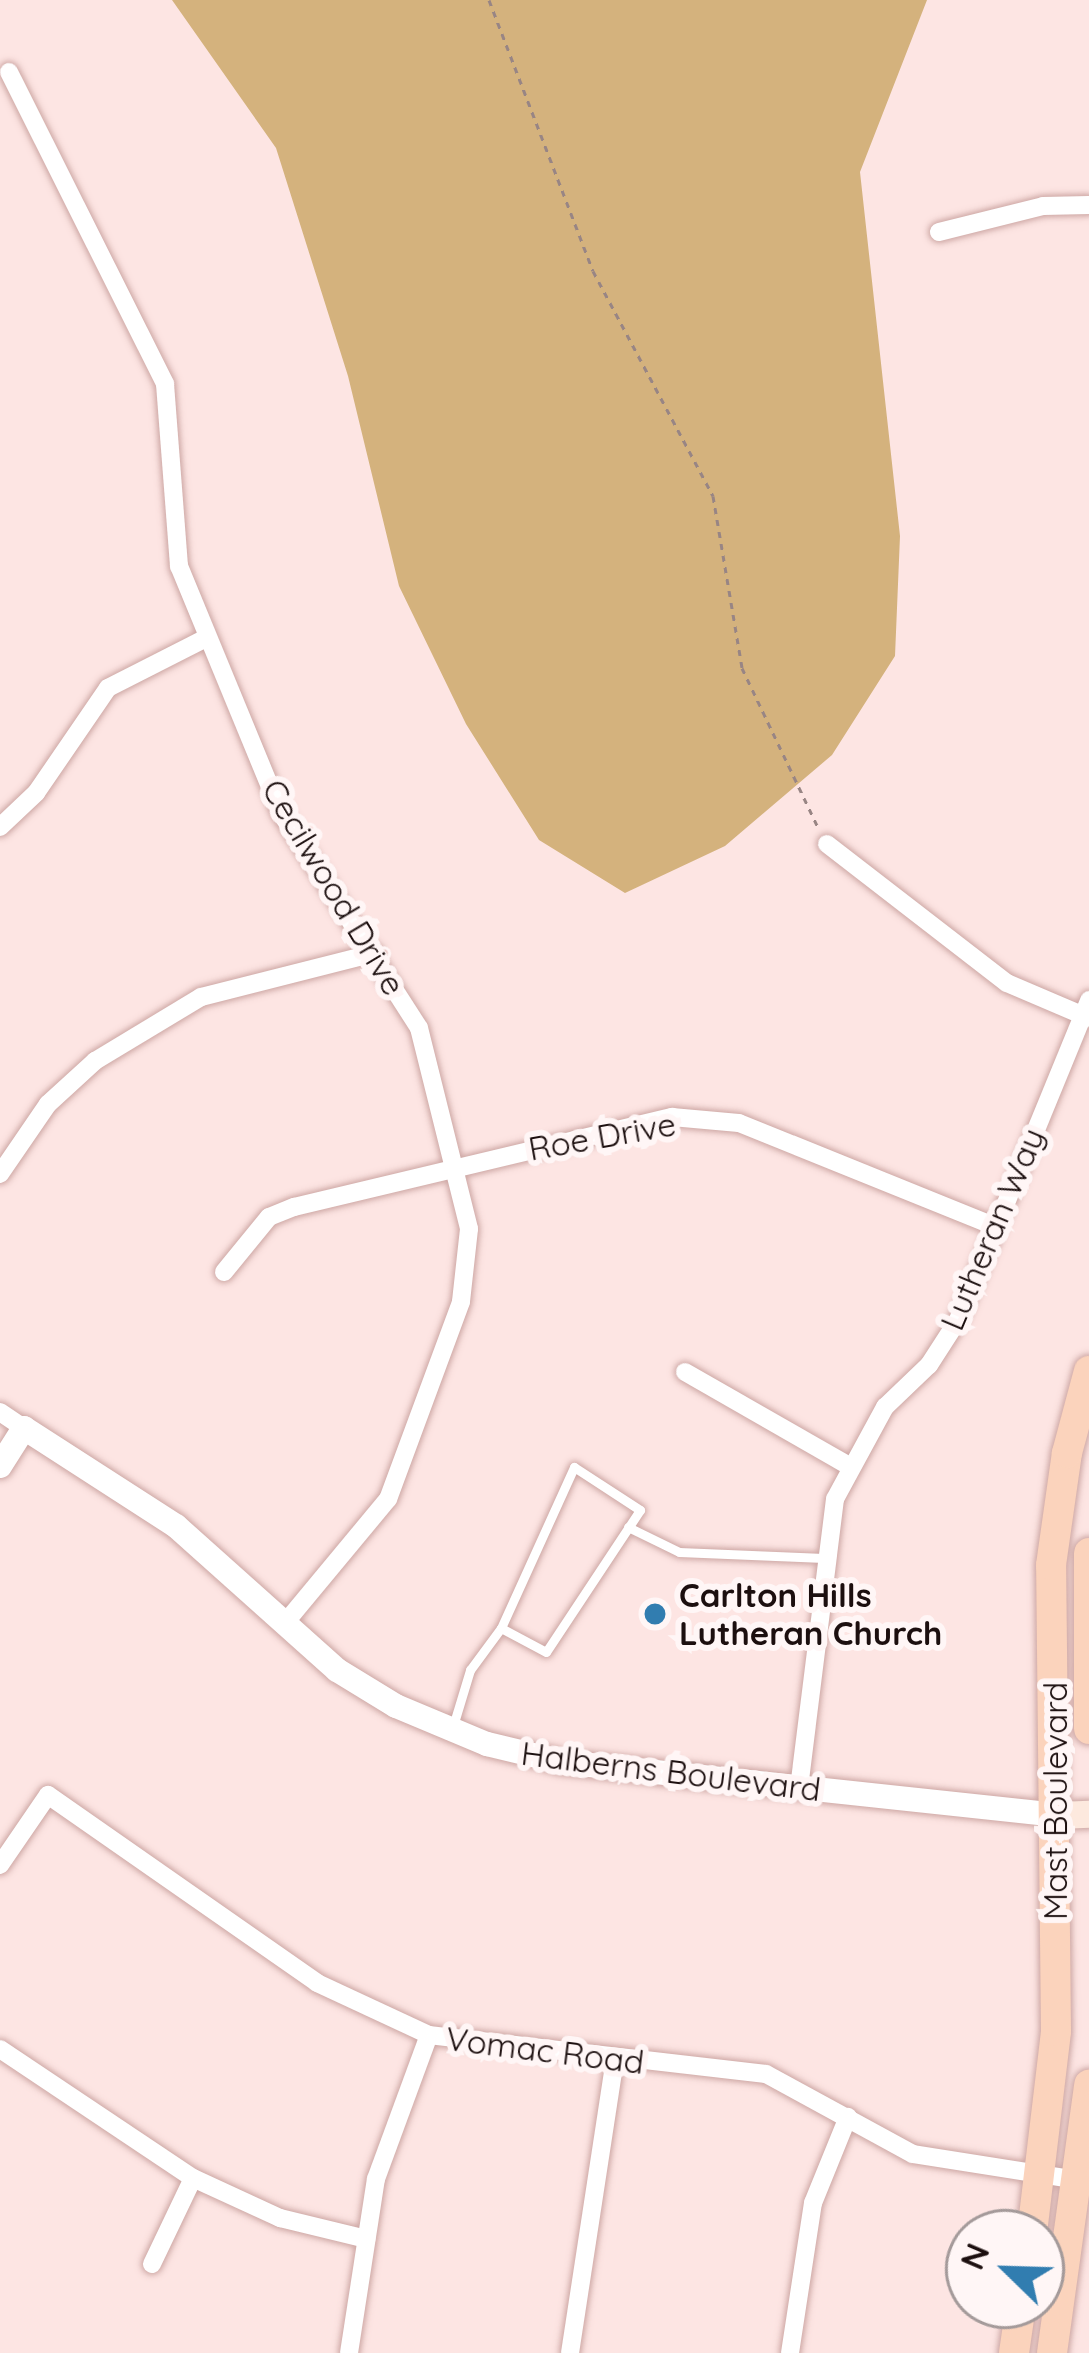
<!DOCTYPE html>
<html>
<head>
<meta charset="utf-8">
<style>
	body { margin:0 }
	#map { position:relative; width:1089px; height:2353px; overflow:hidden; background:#fde5e3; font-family:Quicksand,sans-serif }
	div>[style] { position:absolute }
	.green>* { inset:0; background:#d4b27d }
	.path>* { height:3px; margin-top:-1.5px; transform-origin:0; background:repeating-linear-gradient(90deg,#988584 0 6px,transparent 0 12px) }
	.roads { filter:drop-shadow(0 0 3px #cda7a4) drop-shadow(0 0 3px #cda7a4) }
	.service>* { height:9px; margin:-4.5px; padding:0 4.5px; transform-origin:4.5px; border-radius:4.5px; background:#fff }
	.minor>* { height:18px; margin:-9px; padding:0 9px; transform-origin:9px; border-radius:9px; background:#fff }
	.tertiary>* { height:24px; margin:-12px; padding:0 12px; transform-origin:12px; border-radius:12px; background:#fff }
	.secondary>* { height:27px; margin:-13.5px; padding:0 13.5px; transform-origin:13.5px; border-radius:13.5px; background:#fde9de }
	.primary>* { height:30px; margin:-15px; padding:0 15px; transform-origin:15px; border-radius:15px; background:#fbd3bc }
	.dots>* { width:33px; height:33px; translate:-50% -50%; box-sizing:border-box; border:6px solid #fff6f6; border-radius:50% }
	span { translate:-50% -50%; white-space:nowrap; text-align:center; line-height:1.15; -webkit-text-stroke:12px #fff6f6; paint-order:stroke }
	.street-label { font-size:33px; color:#1c0f0f }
	.poi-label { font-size:33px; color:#1c0f0f; font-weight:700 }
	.left { translate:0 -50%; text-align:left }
	.north { position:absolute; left:945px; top:2209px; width:120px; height:120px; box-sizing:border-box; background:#fff6f6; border:3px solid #a49a9a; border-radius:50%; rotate:293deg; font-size:33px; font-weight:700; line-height:48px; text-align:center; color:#1c0f0f }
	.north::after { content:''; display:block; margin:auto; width:42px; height:54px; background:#317db0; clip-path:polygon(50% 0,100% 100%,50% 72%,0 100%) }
</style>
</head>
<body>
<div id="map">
	<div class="green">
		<i style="clip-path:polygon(172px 0,927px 0,860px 172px,900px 536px,895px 656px,832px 755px,725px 846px,625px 893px,539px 840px,466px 724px,399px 586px,348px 376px,276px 148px)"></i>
	</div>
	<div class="path">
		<i style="left:489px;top:0;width:290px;rotate:69deg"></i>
		<i style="left:593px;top:271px;width:255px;rotate:61.9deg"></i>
		<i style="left:713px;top:496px;width:174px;rotate:80.4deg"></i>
		<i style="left:742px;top:668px;width:176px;rotate:64.5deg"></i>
	</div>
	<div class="roads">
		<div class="service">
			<i style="left:628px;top:1527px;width:57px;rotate:26.1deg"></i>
			<i style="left:679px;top:1552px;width:145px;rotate:2.4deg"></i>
			<i style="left:453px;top:1726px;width:59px;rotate:-73.1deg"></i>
			<i style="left:470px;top:1670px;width:52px;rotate:-53.6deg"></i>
			<i style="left:501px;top:1628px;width:177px;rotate:-65.6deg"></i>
			<i style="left:574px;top:1467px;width:79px;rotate:33.1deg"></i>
			<i style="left:640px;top:1510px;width:170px;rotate:123.5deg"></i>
			<i style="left:546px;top:1652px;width:51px;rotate:-151.9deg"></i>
		</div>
		<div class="minor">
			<i style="left:9px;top:72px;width:349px;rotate:63.4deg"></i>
			<i style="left:165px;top:384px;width:183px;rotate:85.6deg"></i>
			<i style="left:179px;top:566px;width:267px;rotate:67.6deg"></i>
			<i style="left:281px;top:813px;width:255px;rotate:57.3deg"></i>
			<i style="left:419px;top:1028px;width:207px;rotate:76deg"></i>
			<i style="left:469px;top:1229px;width:73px;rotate:96.3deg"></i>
			<i style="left:461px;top:1302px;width:210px;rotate:110.3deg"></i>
			<i style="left:388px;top:1499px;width:161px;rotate:129.7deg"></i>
			<i style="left:939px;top:232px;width:107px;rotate:-14deg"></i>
			<i style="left:1043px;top:206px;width:46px;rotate:-1.2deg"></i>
			<i style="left:0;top:827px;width:50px;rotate:-43.4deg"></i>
			<i style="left:36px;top:793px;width:127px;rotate:-55.6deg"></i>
			<i style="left:108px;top:688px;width:110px;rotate:-27deg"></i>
			<i style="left:827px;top:844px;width:227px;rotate:37.7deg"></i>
			<i style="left:1007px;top:983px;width:89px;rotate:23.1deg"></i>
			<i style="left:0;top:1174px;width:85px;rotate:-55.6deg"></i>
			<i style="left:48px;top:1104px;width:64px;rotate:-42.5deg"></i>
			<i style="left:95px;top:1061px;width:124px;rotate:-31.1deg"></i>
			<i style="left:201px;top:997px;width:179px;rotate:-14.2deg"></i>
			<i style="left:224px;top:1272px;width:71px;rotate:-50.7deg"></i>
			<i style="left:269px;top:1217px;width:27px;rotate:-22deg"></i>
			<i style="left:294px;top:1207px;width:389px;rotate:-13.4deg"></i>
			<i style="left:672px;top:1117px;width:67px;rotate:5.1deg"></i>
			<i style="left:739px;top:1123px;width:275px;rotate:22deg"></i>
			<i style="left:685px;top:1372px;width:189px;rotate:29.8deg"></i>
			<i style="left:0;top:1412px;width:29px;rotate:34deg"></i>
			<i style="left:799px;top:1788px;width:291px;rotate:-82.9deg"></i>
			<i style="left:835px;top:1499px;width:105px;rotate:-61.5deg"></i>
			<i style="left:885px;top:1407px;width:61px;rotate:-43.7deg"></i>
			<i style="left:929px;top:1365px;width:54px;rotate:-57.2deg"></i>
			<i style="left:958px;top:1320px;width:346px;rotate:-67.7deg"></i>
			<i style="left:0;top:1865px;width:85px;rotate:-55.6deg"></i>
			<i style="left:48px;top:1795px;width:328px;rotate:34.9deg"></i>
			<i style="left:317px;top:1983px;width:123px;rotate:24.9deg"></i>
			<i style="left:429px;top:2035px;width:339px;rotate:6.6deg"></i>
			<i style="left:766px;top:2074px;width:167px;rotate:28.6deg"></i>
			<i style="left:913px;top:2154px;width:173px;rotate:9deg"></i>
			<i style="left:0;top:2049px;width:232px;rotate:33.8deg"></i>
			<i style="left:193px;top:2178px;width:96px;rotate:24.7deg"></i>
			<i style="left:280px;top:2218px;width:89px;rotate:13.7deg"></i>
			<i style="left:152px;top:2264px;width:95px;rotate:-64.5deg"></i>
			<i style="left:349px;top:2353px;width:176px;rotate:-81.2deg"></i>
			<i style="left:376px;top:2179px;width:153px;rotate:-69.8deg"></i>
			<i style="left:570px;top:2353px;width:297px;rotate:-81.3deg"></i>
			<i style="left:790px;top:2353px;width:152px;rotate:-81.3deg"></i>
			<i style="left:813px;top:2203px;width:93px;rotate:-67.9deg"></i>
		</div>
		<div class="tertiary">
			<i style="left:0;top:1466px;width:45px;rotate:-57.7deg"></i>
			<i style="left:24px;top:1428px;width:181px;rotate:32.8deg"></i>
			<i style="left:176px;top:1526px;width:216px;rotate:41.8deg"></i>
			<i style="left:337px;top:1670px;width:69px;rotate:31.4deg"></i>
			<i style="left:396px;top:1706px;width:99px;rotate:22.7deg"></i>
			<i style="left:487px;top:1744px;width:77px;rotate:13.5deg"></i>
			<i style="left:562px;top:1762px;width:496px;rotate:6.1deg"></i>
		</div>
		<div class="secondary">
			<i style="left:1055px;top:1815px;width:34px;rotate:-2deg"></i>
		</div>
		<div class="primary">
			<i style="left:1089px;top:1553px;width:176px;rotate:90deg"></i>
			<i style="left:1032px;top:2233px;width:203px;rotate:-83.2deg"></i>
			<i style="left:1056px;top:2031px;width:466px;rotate:-90.6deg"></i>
			<i style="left:1051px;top:1565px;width:113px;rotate:-81.9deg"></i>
			<i style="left:1067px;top:1453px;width:85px;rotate:-75deg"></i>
			<i style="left:1014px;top:2353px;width:49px;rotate:-81.7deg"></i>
			<i style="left:1052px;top:2353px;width:271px;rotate:-82.1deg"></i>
		</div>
	</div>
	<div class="dots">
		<i style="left:655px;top:1614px;background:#317db0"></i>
	</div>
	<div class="street-label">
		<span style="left:334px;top:887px;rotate:59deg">Cecilwood Drive</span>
		<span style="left:602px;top:1136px;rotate:-10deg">Roe Drive</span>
		<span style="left:992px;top:1229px;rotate:-67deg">Lutheran Way</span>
		<span style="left:671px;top:1771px;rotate:7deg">Halberns Boulevard</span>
		<span style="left:1055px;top:1801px;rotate:-90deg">Mast Boulevard</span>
		<span style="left:545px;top:2050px;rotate:7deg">Vomac Road</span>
	</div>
	<div class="poi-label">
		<span class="left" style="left:679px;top:1614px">Carlton Hills<br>Lutheran Church</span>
	</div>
	<div class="north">N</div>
</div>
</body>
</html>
